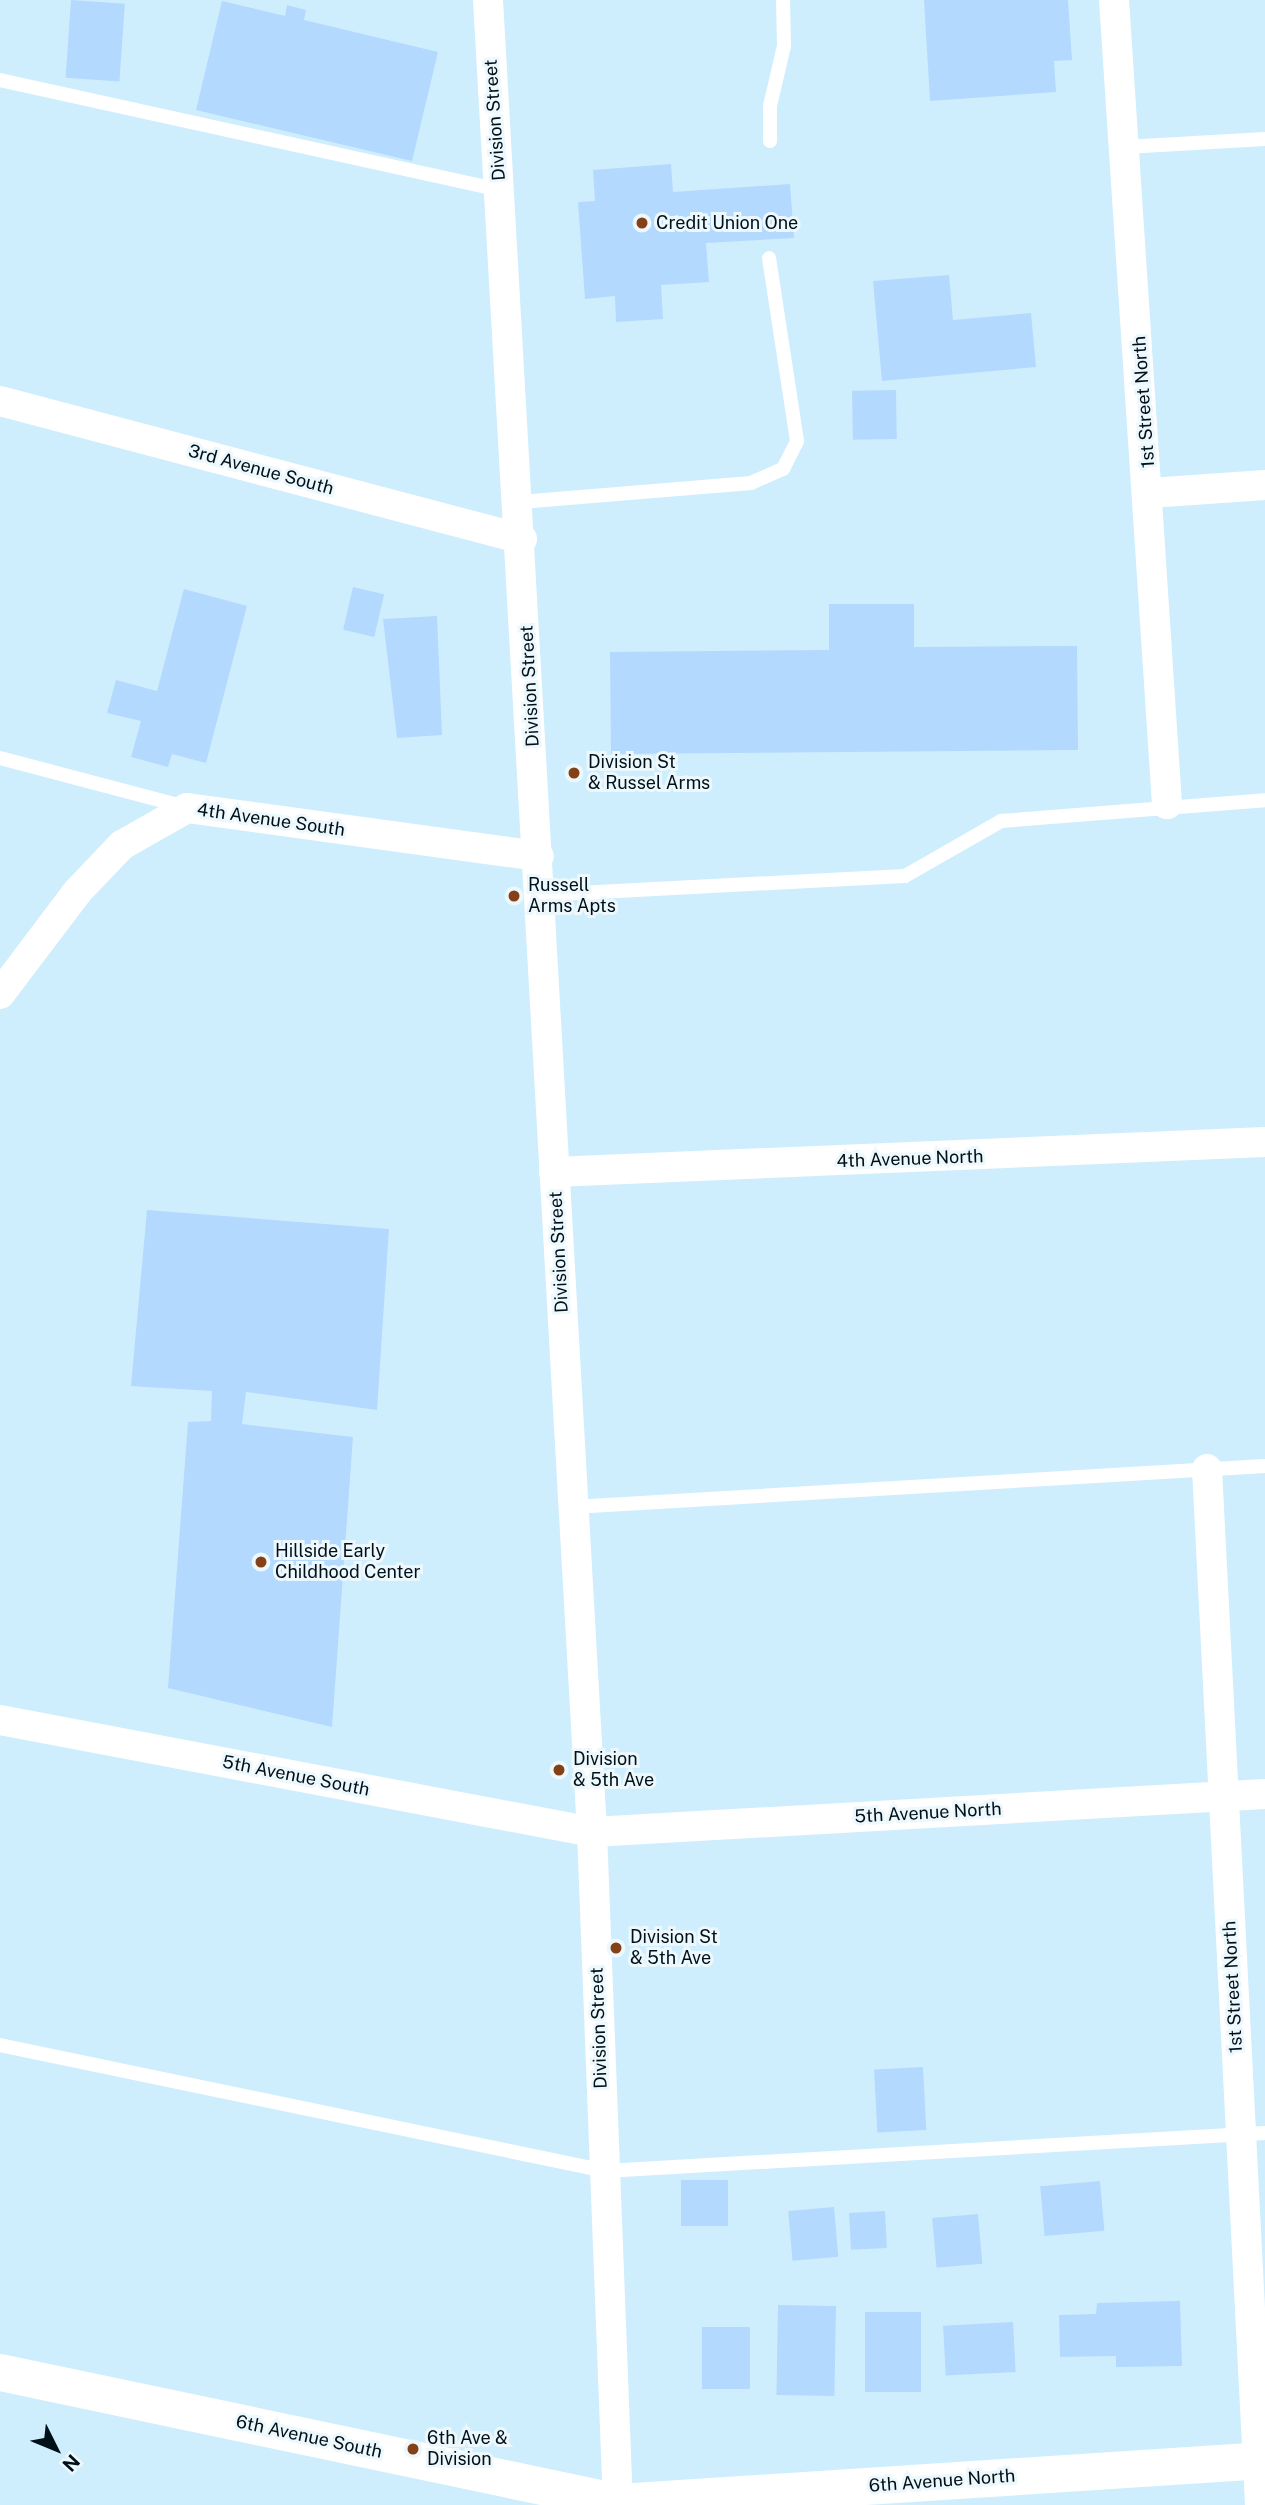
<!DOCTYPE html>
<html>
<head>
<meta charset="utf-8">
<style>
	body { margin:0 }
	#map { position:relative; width:1265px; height:2505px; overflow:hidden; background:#cfeefd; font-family:"Public Sans",sans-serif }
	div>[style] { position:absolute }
	.building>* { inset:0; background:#b4d9fe; transform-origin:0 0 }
	.service>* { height:14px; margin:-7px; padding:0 7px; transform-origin:7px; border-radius:7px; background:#fff }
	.minor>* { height:30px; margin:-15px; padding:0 15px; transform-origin:15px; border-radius:15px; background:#fff }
	.tertiary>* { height:37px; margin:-18.5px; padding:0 18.5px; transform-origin:18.5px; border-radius:18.5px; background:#fff }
	.dots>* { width:19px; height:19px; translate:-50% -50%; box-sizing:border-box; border:4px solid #edf8fd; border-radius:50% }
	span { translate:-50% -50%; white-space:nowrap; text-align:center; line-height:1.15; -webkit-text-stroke:6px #edf8fd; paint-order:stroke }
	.street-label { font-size:18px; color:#001019 }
	.poi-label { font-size:18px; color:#001019 }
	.left { translate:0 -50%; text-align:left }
	.north { position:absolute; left:21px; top:2414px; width:70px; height:70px; -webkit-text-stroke:5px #edf8fd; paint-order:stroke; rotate:133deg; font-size:19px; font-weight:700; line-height:28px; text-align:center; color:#001019 }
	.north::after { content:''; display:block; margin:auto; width:24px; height:32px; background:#001019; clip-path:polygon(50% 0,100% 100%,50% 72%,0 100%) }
</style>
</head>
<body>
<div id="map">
	<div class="building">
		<i style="left:71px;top:0;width:54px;height:78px;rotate:4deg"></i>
		<i style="clip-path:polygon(924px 0,1068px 0,1072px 60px,1054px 61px,1056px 92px,930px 101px)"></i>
		<i style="clip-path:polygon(222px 1px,285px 16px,287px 5px,306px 10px,304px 20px,438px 52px,412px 161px,196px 110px)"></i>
		<i style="clip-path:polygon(671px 164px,673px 192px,790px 184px,794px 238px,706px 243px,709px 282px,661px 285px,663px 319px,616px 322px,615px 296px,585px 299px,578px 202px,595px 201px,593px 170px)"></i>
		<i style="clip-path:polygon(949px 275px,953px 320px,1031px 313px,1036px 367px,882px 381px,873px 281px)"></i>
		<i style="left:896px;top:390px;width:49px;height:44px;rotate:89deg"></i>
		<i style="left:353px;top:587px;width:32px;height:44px;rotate:13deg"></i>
		<i style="clip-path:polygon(184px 589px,247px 606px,206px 763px,172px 754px,168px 767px,131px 757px,141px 721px,107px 713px,116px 680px,157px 691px)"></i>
		<i style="clip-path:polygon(829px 604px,914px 604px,914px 647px,1077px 646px,1078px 750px,611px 754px,610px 652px,829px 650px)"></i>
		<i style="clip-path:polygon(437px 616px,442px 735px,397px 738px,383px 619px)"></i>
		<i style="clip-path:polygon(147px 1210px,389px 1229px,377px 1410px,246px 1392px,242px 1424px,353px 1437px,332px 1727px,168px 1688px,188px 1422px,211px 1421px,212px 1391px,131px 1386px)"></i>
		<i style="left:923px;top:2067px;width:63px;height:49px;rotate:87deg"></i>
		<i style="left:681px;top:2180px;width:47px;height:46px"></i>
		<i style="left:1100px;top:2181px;width:50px;height:60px;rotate:85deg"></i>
		<i style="left:834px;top:2207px;width:50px;height:46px;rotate:85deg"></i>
		<i style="left:885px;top:2211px;width:37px;height:36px;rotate:87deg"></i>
		<i style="left:978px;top:2214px;width:50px;height:46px;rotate:85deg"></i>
		<i style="clip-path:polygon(1180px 2301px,1182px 2366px,1116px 2367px,1116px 2356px,1060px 2357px,1059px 2315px,1096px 2314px,1097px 2303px)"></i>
		<i style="left:778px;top:2305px;width:58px;height:90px;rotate:1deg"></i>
		<i style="left:865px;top:2312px;width:56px;height:80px"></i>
		<i style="left:1013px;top:2322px;width:50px;height:70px;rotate:87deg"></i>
		<i style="left:702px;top:2327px;width:48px;height:62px"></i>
	</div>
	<div class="service">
		<i style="left:0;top:80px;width:512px;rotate:12.41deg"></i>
		<i style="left:770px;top:141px;width:35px;rotate:-90deg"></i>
		<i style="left:770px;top:106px;width:62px;rotate:-76.9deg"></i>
		<i style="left:784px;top:46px;width:46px;rotate:-91.2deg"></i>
		<i style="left:1125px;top:147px;width:140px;rotate:-3.3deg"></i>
		<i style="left:520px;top:502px;width:232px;rotate:-4.7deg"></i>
		<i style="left:751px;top:483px;width:35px;rotate:-24deg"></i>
		<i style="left:783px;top:469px;width:31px;rotate:-63deg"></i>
		<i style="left:797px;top:441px;width:185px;rotate:-98.7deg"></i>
		<i style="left:0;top:758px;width:191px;rotate:14.8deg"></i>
		<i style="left:541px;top:895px;width:364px;rotate:-3deg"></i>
		<i style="left:905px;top:876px;width:111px;rotate:-29.8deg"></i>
		<i style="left:1001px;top:821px;width:265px;rotate:-4.5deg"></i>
		<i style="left:573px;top:1507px;width:693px;rotate:-3.39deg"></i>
		<i style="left:0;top:2045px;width:618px;rotate:11.76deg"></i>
		<i style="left:605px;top:2171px;width:661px;rotate:-3.3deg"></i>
	</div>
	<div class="minor">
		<i style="left:488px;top:0;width:1835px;rotate:86.75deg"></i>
		<i style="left:592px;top:1832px;width:674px;rotate:87.79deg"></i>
		<i style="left:1114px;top:0;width:806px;rotate:86.23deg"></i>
		<i style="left:0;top:401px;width:540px;rotate:14.81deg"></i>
		<i style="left:1150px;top:493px;width:115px;rotate:-4deg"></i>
		<i style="left:0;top:994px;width:129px;rotate:-52.9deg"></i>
		<i style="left:78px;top:891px;width:64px;rotate:-46.3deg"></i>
		<i style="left:122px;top:845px;width:75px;rotate:-29.6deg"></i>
		<i style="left:187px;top:808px;width:355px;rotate:7.8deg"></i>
		<i style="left:554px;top:1172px;width:712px;rotate:-2.42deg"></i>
		<i style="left:1207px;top:1469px;width:1037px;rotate:87.07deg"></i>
		<i style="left:0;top:1720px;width:603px;rotate:10.71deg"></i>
		<i style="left:592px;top:1832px;width:674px;rotate:-3.23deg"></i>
	</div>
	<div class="tertiary">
		<i style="left:0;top:2372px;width:632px;rotate:11.88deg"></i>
		<i style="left:618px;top:2502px;width:648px;rotate:-3.71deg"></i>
	</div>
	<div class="dots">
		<i style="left:642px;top:223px;background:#844016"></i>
		<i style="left:574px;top:773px;background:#844016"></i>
		<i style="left:514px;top:896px;background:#844016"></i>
		<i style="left:261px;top:1562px;background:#844016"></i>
		<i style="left:559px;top:1770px;background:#844016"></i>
		<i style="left:616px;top:1948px;background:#844016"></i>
		<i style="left:413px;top:2449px;background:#844016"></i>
	</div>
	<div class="street-label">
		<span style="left:495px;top:120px;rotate:-94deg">Division Street</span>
		<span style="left:1144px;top:402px;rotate:-94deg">1st Street North</span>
		<span style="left:261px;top:470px;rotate:15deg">3rd Avenue South</span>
		<span style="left:530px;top:686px;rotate:-93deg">Division Street</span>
		<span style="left:271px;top:820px;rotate:8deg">4th Avenue South</span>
		<span style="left:910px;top:1159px;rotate:-2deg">4th Avenue North</span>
		<span style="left:559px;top:1252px;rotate:-93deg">Division Street</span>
		<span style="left:296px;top:1776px;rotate:11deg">5th Avenue South</span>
		<span style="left:928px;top:1813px;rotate:-3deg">5th Avenue North</span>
		<span style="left:1233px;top:1987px;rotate:-93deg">1st Street North</span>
		<span style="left:599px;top:2028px;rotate:-92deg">Division Street</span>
		<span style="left:309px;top:2437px;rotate:12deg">6th Avenue South</span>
		<span style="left:942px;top:2481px;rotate:-4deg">6th Avenue North</span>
	</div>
	<div class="poi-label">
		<span class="left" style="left:656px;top:223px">Credit Union One</span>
		<span class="left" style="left:588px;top:773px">Division St<br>&amp; Russel Arms</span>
		<span class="left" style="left:528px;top:896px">Russell<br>Arms Apts</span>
		<span class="left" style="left:275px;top:1562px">Hillside Early<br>Childhood Center</span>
		<span class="left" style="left:573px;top:1770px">Division<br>&amp; 5th Ave</span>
		<span class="left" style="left:630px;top:1948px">Division St<br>&amp; 5th Ave</span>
		<span class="left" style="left:427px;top:2449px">6th Ave &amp;<br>Division</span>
	</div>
	<div class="north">N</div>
</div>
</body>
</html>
